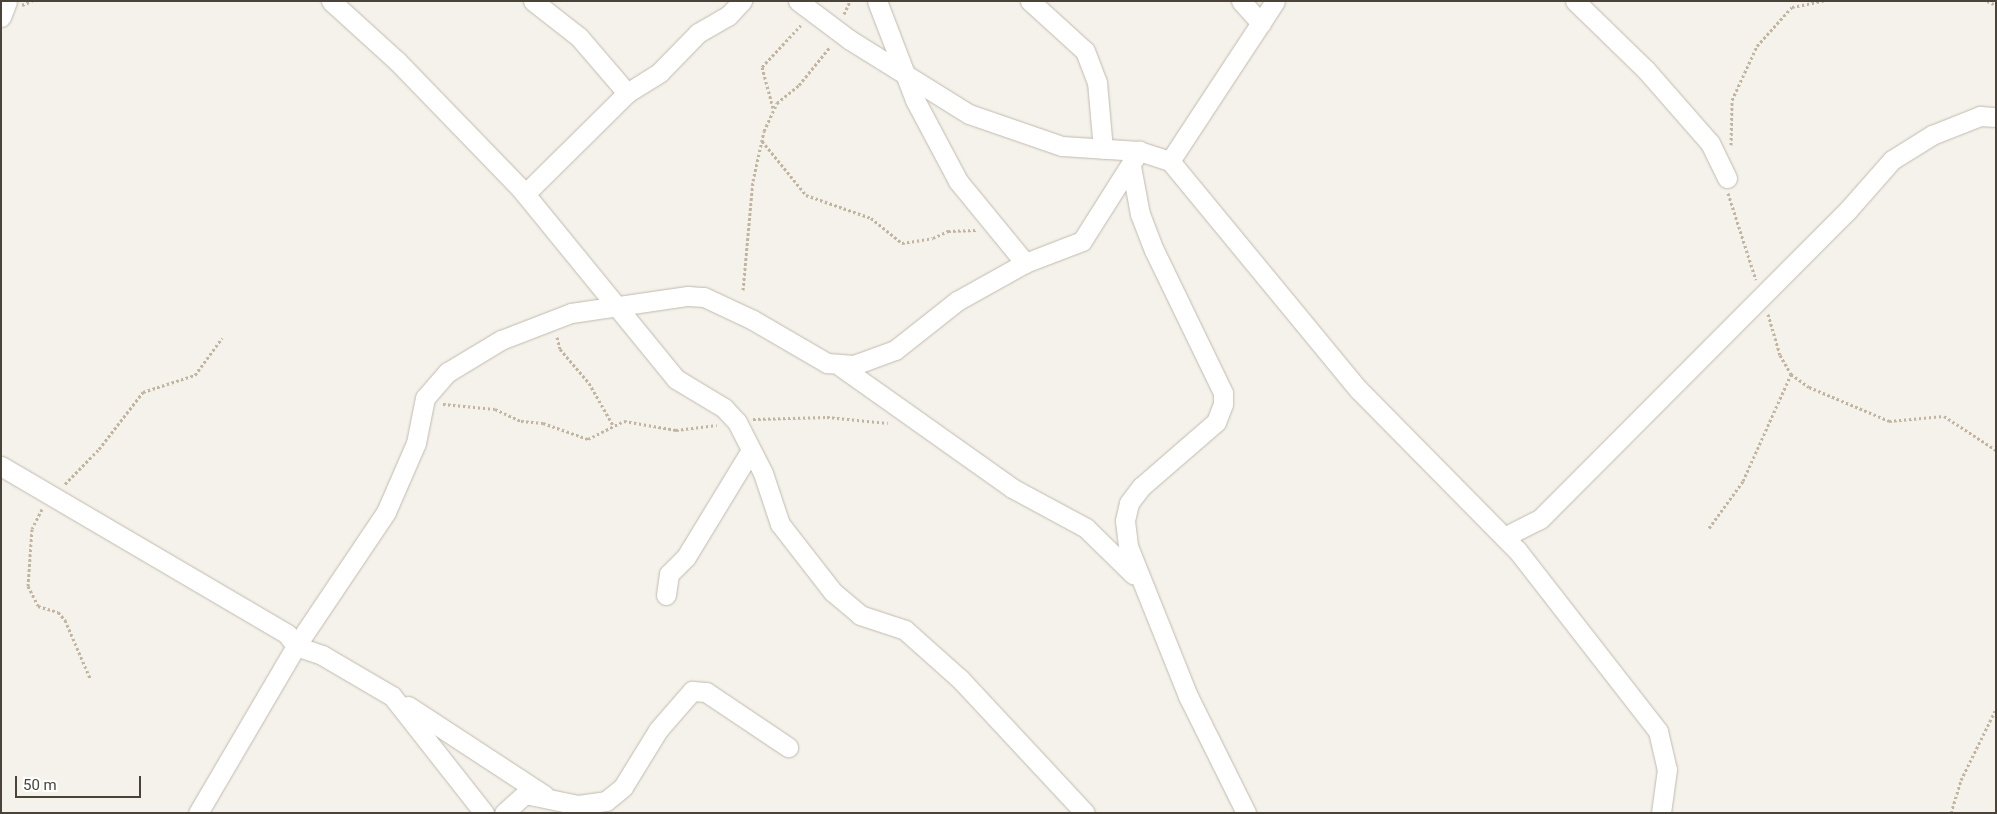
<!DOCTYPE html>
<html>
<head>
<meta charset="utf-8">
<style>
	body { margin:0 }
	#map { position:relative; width:1997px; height:814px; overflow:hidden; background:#f5f2eb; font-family:Roboto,sans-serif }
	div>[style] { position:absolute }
	.path>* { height:3px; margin-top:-1.5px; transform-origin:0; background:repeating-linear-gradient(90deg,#c1b59f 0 2.5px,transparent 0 5px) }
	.roads { filter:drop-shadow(0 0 1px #c0baad) drop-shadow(0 0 1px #c0baad) }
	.street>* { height:19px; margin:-9.5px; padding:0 9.5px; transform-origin:9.5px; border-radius:9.5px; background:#fff }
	span { translate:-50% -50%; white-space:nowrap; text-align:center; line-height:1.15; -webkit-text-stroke:4px #fff; paint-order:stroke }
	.frame { position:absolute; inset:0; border:2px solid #494339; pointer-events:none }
	.scale { position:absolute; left:15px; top:776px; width:126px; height:22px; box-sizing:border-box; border:2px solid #494339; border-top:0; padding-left:6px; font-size:15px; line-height:18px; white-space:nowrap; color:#494339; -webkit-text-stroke:4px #fff; paint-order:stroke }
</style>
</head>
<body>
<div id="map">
	<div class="path">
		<i style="left:1987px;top:1px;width:10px;rotate:24deg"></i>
		<i style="left:22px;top:5px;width:11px;rotate:-22deg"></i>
		<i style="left:844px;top:14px;width:14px;rotate:-65deg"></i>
		<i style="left:773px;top:108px;width:42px;rotate:-105deg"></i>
		<i style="left:762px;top:67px;width:57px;rotate:-47.1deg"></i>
		<i style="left:762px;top:141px;width:70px;rotate:50.8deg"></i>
		<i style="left:806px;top:195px;width:69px;rotate:19.5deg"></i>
		<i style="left:871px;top:218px;width:40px;rotate:39deg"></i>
		<i style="left:902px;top:243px;width:31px;rotate:-9deg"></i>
		<i style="left:933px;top:238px;width:17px;rotate:-25deg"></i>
		<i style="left:948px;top:231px;width:28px;rotate:-2deg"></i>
		<i style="left:1731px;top:145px;width:45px;rotate:-88.7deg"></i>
		<i style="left:1732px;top:100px;width:60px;rotate:-65.2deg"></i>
		<i style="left:1757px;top:46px;width:52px;rotate:-48.1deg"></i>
		<i style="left:1792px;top:7px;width:32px;rotate:-11deg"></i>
		<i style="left:1728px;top:193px;width:91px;rotate:72.2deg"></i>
		<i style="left:743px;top:290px;width:109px;rotate:-84.8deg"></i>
		<i style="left:753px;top:181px;width:51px;rotate:-77.6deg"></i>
		<i style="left:764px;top:131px;width:31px;rotate:-65deg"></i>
		<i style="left:777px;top:103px;width:28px;rotate:-39deg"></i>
		<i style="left:799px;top:85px;width:49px;rotate:-50.8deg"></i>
		<i style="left:1768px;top:314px;width:43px;rotate:73.7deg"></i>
		<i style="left:1780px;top:355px;width:22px;rotate:60deg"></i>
		<i style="left:1791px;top:374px;width:22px;rotate:36deg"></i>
		<i style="left:1809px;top:387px;width:87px;rotate:23deg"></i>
		<i style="left:1889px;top:421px;width:55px;rotate:-5.2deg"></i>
		<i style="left:1944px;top:416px;width:62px;rotate:33.2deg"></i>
		<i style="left:557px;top:337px;width:12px;rotate:76deg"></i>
		<i style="left:560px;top:349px;width:45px;rotate:49.5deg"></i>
		<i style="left:589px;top:383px;width:48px;rotate:60.3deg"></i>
		<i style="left:443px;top:404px;width:52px;rotate:5.5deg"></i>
		<i style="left:495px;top:409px;width:29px;rotate:25deg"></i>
		<i style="left:521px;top:421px;width:22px;rotate:5deg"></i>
		<i style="left:543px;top:423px;width:48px;rotate:19.6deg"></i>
		<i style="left:588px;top:439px;width:40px;rotate:-26.6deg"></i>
		<i style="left:624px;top:421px;width:53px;rotate:9.8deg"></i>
		<i style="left:676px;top:430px;width:41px;rotate:-7deg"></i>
		<i style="left:753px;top:419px;width:74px;rotate:-1.5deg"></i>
		<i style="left:827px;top:417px;width:61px;rotate:5.6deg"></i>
		<i style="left:65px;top:484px;width:49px;rotate:-45.8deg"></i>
		<i style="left:99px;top:449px;width:72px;rotate:-52.3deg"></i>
		<i style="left:143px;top:392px;width:55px;rotate:-18.1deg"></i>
		<i style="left:195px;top:375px;width:46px;rotate:-53.9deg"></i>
		<i style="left:42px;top:509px;width:22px;rotate:117deg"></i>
		<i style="left:32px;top:529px;width:57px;rotate:94deg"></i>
		<i style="left:28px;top:586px;width:22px;rotate:63deg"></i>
		<i style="left:38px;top:606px;width:21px;rotate:17deg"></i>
		<i style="left:58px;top:612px;width:11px;rotate:49deg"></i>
		<i style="left:65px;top:620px;width:63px;rotate:66.7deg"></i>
		<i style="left:1709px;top:528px;width:58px;rotate:-54.1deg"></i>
		<i style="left:1743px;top:481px;width:117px;rotate:-65.8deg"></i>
		<i style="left:1951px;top:813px;width:34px;rotate:-73deg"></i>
		<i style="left:1961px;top:780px;width:79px;rotate:-63.8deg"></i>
	</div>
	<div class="roads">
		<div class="street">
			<i style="left:331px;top:1px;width:89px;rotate:42.3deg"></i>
			<i style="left:397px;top:61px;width:178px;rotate:45.9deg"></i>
			<i style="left:521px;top:189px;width:245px;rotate:50.8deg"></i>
			<i style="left:676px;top:379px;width:56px;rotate:31.1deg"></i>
			<i style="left:724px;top:408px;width:19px;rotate:47deg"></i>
			<i style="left:737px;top:422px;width:57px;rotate:63deg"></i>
			<i style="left:763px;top:473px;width:54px;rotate:71.6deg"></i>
			<i style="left:780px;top:524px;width:86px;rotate:52.1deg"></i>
			<i style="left:833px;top:592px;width:35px;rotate:40deg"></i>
			<i style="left:860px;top:615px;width:47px;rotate:18.4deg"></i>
			<i style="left:905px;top:630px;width:74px;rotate:41.7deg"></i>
			<i style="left:960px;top:679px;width:183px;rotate:47deg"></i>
			<i style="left:533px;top:1px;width:58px;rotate:38deg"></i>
			<i style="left:579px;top:37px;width:74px;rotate:49.4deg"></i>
			<i style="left:798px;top:1px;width:65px;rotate:36.9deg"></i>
			<i style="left:850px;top:40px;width:140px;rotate:31.9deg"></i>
			<i style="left:969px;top:114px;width:98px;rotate:19deg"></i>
			<i style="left:1062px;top:146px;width:77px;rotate:3.7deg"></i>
			<i style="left:877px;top:1px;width:106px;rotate:69deg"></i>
			<i style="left:915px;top:100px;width:92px;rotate:62deg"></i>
			<i style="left:958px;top:181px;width:106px;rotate:50.7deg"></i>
			<i style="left:1030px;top:1px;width:74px;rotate:42.3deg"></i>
			<i style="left:1085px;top:51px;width:33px;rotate:69deg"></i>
			<i style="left:1097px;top:82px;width:67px;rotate:84.9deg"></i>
			<i style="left:1241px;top:1px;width:30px;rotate:48deg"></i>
			<i style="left:1575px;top:1px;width:99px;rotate:44.2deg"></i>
			<i style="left:1646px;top:70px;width:97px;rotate:48.8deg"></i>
			<i style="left:1710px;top:143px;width:39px;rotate:64deg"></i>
			<i style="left:1px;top:17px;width:17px;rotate:-69deg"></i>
			<i style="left:1170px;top:161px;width:297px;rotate:50.5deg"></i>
			<i style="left:1359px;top:390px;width:225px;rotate:45.4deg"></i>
			<i style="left:1517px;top:550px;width:229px;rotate:52.1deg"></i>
			<i style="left:1658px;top:731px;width:39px;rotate:77deg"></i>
			<i style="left:1667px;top:769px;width:44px;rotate:97.8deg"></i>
			<i style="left:1131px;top:166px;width:49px;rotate:79.4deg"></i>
			<i style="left:1140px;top:214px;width:39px;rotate:69deg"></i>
			<i style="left:1154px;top:250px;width:159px;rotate:64.2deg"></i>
			<i style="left:1223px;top:393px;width:11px;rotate:90deg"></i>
			<i style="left:1223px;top:404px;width:19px;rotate:111deg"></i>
			<i style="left:1216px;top:422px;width:99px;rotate:139.1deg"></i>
			<i style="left:1141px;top:487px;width:20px;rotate:127deg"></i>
			<i style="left:1129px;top:503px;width:18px;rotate:103deg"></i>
			<i style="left:1125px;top:521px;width:25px;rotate:83deg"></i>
			<i style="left:1128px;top:546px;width:162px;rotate:68.2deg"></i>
			<i style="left:1188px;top:696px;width:131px;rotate:63.6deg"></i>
			<i style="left:525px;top:194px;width:144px;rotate:-44.7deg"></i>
			<i style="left:627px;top:93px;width:39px;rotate:-32deg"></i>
			<i style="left:660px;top:72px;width:54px;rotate:-45.7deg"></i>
			<i style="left:698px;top:33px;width:34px;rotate:-30deg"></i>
			<i style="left:728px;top:16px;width:21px;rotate:-47deg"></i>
			<i style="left:840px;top:366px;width:211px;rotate:35.3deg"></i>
			<i style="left:1012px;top:488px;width:84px;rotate:28.4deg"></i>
			<i style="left:1086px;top:528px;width:66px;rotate:44.4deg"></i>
			<i style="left:1px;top:466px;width:332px;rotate:30.4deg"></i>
			<i style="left:287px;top:634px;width:15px;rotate:53deg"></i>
			<i style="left:1504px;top:537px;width:40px;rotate:-26.6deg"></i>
			<i style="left:1540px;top:519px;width:436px;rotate:-45.1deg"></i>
			<i style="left:1848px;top:210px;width:67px;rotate:-48.7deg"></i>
			<i style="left:1892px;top:160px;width:47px;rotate:-32deg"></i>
			<i style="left:1932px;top:135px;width:52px;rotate:-21.6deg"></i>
			<i style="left:1980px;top:116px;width:16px;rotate:4deg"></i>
			<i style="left:666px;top:595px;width:21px;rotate:-82deg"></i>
			<i style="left:669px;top:574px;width:24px;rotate:-45deg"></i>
			<i style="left:686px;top:557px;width:125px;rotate:-58.7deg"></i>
			<i style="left:296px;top:646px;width:28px;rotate:19deg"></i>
			<i style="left:322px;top:655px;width:81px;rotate:30.4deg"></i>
			<i style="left:392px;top:696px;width:149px;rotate:51.8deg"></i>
			<i style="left:408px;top:706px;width:163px;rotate:33.2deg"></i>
			<i style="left:198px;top:813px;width:194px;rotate:-59.6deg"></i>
			<i style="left:296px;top:646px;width:161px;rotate:-56.1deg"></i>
			<i style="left:386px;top:512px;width:75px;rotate:-66.5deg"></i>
			<i style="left:416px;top:443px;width:46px;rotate:-78.7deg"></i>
			<i style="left:425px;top:398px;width:35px;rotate:-49deg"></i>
			<i style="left:448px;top:372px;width:62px;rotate:-31.1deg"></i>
			<i style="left:501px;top:340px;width:75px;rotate:-21.1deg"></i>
			<i style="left:571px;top:313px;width:118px;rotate:-8.3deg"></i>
			<i style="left:688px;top:296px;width:16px;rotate:4deg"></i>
			<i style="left:704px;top:297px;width:54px;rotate:25.1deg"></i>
			<i style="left:753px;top:320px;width:86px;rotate:30.2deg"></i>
			<i style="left:827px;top:363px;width:27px;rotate:4deg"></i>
			<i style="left:854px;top:365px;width:44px;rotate:-20.1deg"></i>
			<i style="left:895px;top:350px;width:79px;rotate:-38.3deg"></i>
			<i style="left:957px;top:301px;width:78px;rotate:-29.2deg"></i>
			<i style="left:1025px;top:263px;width:61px;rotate:-21.1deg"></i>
			<i style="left:1082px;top:241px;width:107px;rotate:-57.7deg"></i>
			<i style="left:1139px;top:151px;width:33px;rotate:18deg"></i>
			<i style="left:1170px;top:161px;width:191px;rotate:-56.7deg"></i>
			<i style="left:504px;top:813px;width:28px;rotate:-42deg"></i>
			<i style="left:525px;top:794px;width:54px;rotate:11.7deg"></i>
			<i style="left:578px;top:805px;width:28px;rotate:-8deg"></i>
			<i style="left:606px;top:801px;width:22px;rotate:-39deg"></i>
			<i style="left:623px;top:787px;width:67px;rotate:-58.4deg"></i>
			<i style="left:658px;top:730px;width:52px;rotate:-48.9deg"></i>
			<i style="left:692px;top:691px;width:14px;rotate:4deg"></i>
			<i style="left:706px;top:692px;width:99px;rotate:33.9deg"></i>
		</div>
	</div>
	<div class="frame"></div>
	<div class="scale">50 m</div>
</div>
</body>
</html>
